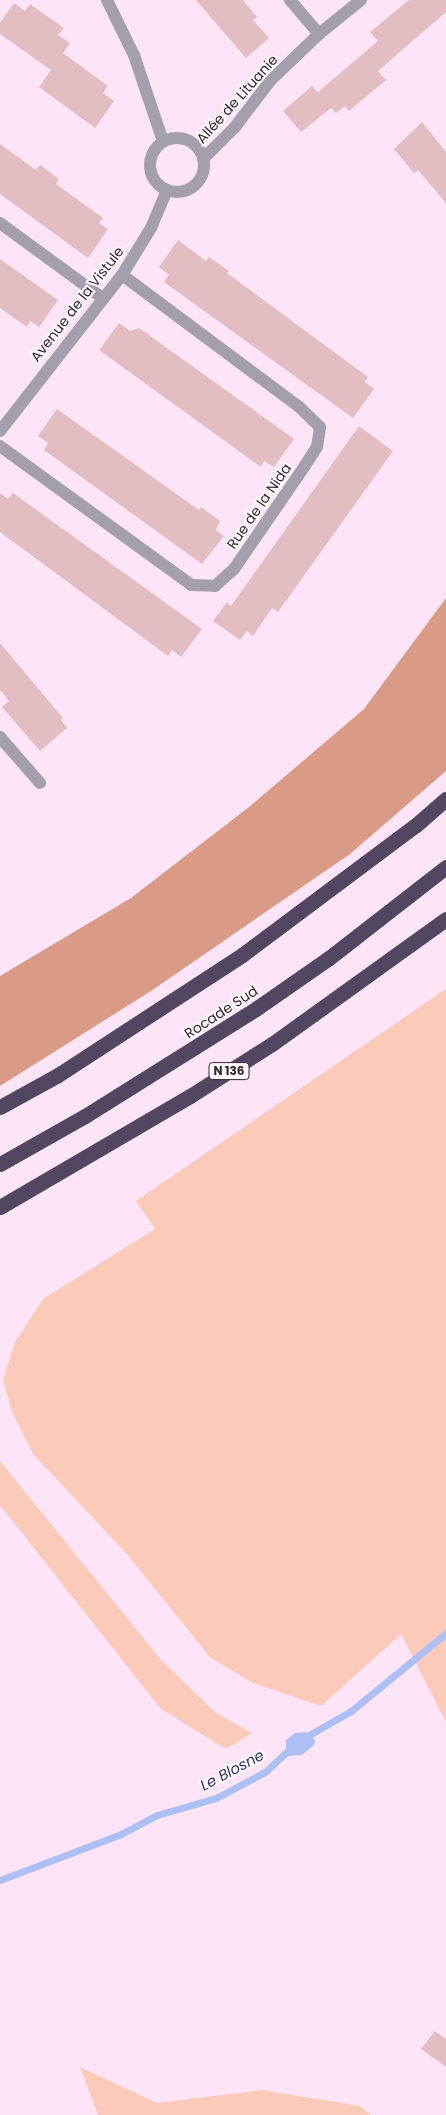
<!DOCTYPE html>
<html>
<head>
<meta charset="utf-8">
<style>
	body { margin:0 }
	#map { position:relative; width:446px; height:2115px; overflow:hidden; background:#fde5f7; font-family:Poppins,sans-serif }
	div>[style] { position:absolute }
	.green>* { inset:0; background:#fbcab9 }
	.forest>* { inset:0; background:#d99b85 }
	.water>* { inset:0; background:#acc0f6 }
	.stream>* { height:7px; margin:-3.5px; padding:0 3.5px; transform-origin:3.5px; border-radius:3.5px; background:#acc0f6 }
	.building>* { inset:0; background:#e2bec3 }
	.minor>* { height:12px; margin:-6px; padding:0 6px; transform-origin:6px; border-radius:6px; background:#a39fac }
	.minor>.ring { margin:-6px; padding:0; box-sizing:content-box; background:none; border:12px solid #a39fac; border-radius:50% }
	.highway>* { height:15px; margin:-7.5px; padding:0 7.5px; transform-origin:7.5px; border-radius:7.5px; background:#514760 }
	span { translate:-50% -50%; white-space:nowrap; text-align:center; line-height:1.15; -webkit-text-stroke:4px #fff9fd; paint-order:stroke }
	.shield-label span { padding:1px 4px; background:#fff9fd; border:1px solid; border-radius:4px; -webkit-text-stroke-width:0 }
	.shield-label { font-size:12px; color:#32272f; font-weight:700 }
	.street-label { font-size:14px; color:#32272f }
	.water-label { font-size:15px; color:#253676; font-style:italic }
</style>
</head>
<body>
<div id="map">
	<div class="green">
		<i style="clip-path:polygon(446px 989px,446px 1722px,401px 1634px,321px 1706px,253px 1683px,211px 1658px,126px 1553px,33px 1454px,12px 1412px,3px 1380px,15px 1342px,43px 1299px,155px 1229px,136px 1201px)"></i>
		<i style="clip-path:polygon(0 1461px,161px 1660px,216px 1713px,252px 1733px,226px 1749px,161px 1709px,0 1505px)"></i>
		<i style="clip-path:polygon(80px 2067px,157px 2103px,261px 2090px,360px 2106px,371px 2115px,98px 2115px)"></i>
	</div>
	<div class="forest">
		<i style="clip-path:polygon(446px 598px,446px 771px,350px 854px,151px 991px,0 1086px,0 976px,131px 898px,249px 807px,364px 709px)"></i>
	</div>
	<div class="water">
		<i style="clip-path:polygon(306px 1732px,315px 1740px,314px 1745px,302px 1755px,286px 1756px,286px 1740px,295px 1733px)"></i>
	</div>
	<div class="stream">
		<i style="left:302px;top:1739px;width:56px;rotate:-29.7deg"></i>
		<i style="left:351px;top:1711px;width:123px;rotate:-39.4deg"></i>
		<i style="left:0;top:1880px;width:129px;rotate:-20.8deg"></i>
		<i style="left:121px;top:1834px;width:41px;rotate:-27.8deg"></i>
		<i style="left:157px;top:1815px;width:61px;rotate:-16.1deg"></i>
		<i style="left:216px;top:1798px;width:55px;rotate:-28deg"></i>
		<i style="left:265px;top:1772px;width:34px;rotate:-43deg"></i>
	</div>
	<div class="building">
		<i style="clip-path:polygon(196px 0,243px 0,257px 17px,253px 20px,269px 38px,246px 58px)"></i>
		<i style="clip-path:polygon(409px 0,446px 0,446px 12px,378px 71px,386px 80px,349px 111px,345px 106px,336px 113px,331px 108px,301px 132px,283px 111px,312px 86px,318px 92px,378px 41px,370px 32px)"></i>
		<i style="clip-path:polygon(14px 3px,25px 11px,30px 4px,64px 28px,58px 35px,70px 43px,63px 53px,108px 86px,103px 93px,114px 101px,95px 128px,39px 87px,51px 70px,0 34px,0 23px)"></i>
		<i style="clip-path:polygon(422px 122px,446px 152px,446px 203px,418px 170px,414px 173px,394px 149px)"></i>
		<i style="clip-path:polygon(0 144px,36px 170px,40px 165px,59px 179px,56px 184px,103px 218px,99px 223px,108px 229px,88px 258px,0 194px)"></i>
		<i style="clip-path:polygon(178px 240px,206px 261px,209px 257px,229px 271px,227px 273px,368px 377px,365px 382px,374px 389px,353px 418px,164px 282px,169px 275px,159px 267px)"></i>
		<i style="clip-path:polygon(0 259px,58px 300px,39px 327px,30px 321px,27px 327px,0 308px)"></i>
		<i style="clip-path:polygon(119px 323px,130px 331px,139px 328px,294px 439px,274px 467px,264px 461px,261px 467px,99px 350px)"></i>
		<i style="clip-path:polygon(57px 409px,199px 510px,201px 507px,220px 521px,216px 530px,224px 536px,202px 564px,44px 450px,48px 443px,38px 436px)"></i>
		<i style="clip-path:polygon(359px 426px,393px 451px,278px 612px,272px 608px,253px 636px,247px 631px,240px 640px,213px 621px,227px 602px,231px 606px)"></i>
		<i style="clip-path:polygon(0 493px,8px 499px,13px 493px,202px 629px,181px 657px,172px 650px,168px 656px,0 532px)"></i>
		<i style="clip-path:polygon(0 643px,63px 718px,61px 720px,67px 728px,40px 751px,2px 707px,9px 701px,0 690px)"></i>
		<i style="clip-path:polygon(435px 2031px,446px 2039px,446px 2067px,421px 2049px)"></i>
	</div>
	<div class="minor">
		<i style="left:107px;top:0;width:61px;rotate:63.9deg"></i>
		<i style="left:134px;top:55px;width:91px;rotate:71.4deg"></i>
		<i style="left:290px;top:0;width:45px;rotate:49.5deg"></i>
		<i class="ring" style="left:150px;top:138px;width:42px;height:42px"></i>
		<i style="left:203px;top:159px;width:45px;rotate:-45deg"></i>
		<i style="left:235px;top:127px;width:58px;rotate:-52.7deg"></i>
		<i style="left:270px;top:81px;width:68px;rotate:-43.8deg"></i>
		<i style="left:319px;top:34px;width:54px;rotate:-39deg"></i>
		<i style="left:0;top:223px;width:125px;rotate:36.2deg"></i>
		<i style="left:0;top:431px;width:198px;rotate:-52deg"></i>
		<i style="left:122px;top:275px;width:55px;rotate:-58.3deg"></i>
		<i style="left:151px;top:228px;width:41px;rotate:-67.2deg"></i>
		<i style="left:0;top:446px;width:236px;rotate:36deg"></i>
		<i style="left:191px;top:585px;width:24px;rotate:2deg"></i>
		<i style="left:215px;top:586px;width:25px;rotate:-42deg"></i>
		<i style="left:234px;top:569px;width:124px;rotate:-55.5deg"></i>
		<i style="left:304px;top:467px;width:24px;rotate:-57deg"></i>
		<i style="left:317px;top:447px;width:20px;rotate:-81deg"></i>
		<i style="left:320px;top:427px;width:30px;rotate:-136deg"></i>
		<i style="left:298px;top:406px;width:219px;rotate:-143.3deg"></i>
		<i style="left:0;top:737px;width:61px;rotate:49deg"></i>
	</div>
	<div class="highway">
		<i style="left:0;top:1107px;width:66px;rotate:-28.9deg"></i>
		<i style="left:58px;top:1075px;width:220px;rotate:-33.1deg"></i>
		<i style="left:242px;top:955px;width:217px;rotate:-36.8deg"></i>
		<i style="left:416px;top:825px;width:40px;rotate:-41deg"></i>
		<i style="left:0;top:1164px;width:98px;rotate:-29.5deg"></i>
		<i style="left:85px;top:1116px;width:203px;rotate:-32.1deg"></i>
		<i style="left:257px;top:1008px;width:88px;rotate:-34.8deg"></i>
		<i style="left:329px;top:958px;width:148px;rotate:-37.9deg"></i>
		<i style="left:0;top:1207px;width:220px;rotate:-30.3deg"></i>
		<i style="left:190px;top:1096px;width:97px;rotate:-32.4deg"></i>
		<i style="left:272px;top:1044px;width:214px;rotate:-35.7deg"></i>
	</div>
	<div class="shield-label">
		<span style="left:229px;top:1071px">N 136</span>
	</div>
	<div class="street-label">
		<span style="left:237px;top:99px;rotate:-48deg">Allée de Lituanie</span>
		<span style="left:77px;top:304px;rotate:-52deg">Avenue de la Vistule</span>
		<span style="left:259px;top:506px;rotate:-55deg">Rue de la Nida</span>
		<span style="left:221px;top:1012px;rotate:-33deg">Rocade Sud</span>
	</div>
	<div class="water-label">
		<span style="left:232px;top:1770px;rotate:-28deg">Le Blosne</span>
	</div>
</div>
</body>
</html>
